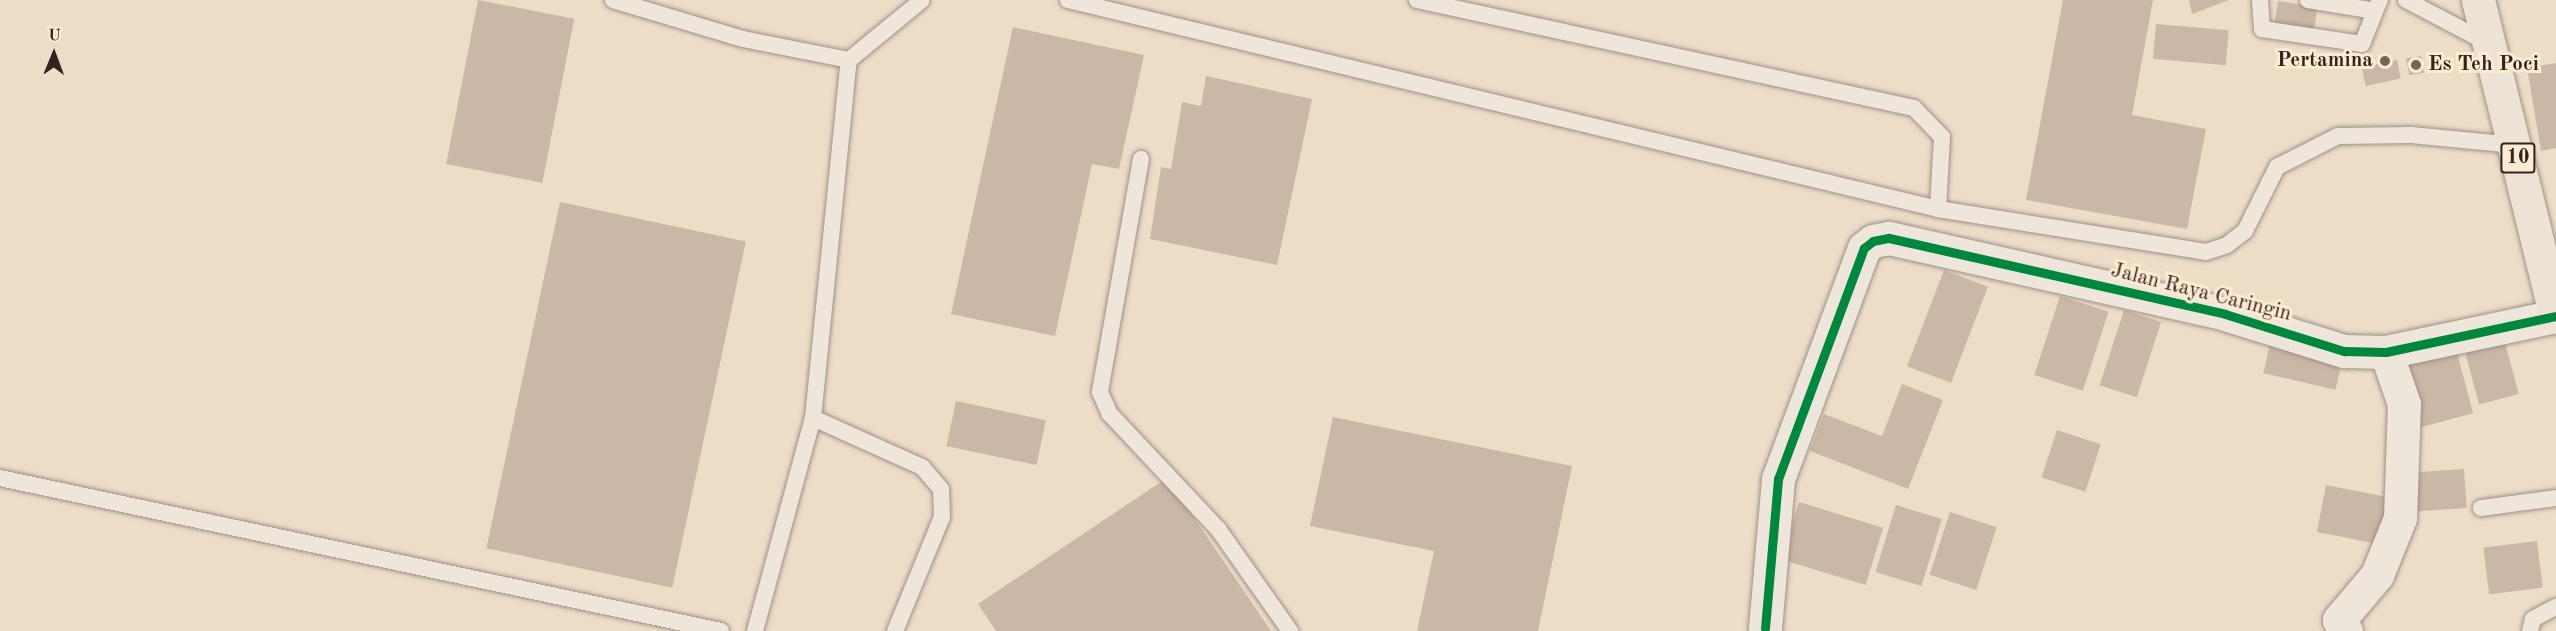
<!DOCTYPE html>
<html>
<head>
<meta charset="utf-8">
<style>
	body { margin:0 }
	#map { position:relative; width:2556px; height:631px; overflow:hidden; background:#edddc7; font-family:"Old Standard TT",serif }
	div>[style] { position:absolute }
	.building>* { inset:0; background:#cbb7a5; transform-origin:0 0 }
	.roads { filter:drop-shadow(0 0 2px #9c9285) drop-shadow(0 0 2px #9c9285) }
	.lane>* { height:16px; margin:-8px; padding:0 8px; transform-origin:8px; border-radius:8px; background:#efe6db }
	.street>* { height:33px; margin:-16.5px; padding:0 16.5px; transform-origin:16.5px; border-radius:16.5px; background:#efe6db }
	.highway>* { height:33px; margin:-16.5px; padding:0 16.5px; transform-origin:16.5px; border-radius:16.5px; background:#ece2d5 }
	.cycleway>* { height:9px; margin:-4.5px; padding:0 4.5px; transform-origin:4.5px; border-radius:4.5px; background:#00873e }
	.dots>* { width:16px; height:16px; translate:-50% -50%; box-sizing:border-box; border:3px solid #feead0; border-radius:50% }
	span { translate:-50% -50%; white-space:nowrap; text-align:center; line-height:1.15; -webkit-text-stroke:6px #feead0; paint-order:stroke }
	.shield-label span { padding:2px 4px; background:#feead0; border:2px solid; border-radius:4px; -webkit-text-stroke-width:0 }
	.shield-label { font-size:20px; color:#302420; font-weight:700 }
	.poi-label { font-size:21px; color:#302420; font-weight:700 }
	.right { translate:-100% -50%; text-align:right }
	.left { translate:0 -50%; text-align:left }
	.street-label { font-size:21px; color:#302420 }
	.north { position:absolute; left:24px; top:24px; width:60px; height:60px; -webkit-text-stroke:4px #feead0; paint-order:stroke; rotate:1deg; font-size:16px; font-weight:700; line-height:24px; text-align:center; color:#302420 }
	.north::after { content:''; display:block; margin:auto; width:21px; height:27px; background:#302420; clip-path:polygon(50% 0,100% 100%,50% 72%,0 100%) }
</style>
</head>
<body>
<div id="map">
	<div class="building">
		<i style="left:478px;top:0;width:98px;height:167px;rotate:11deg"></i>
		<i style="clip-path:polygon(2063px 0,2153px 0,2132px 115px,2206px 129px,2187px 229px,2026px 200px)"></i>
		<i style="clip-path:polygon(2189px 0,2229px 0,2192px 14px)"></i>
		<i style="left:2278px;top:1px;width:40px;height:26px;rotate:9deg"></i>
		<i style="left:2156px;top:24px;width:73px;height:35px;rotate:5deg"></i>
		<i style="clip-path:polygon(1013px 27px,1144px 55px,1119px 169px,1092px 164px,1055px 336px,951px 314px)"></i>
		<i style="left:2421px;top:56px;width:17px;height:15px;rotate:80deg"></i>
		<i style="left:2397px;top:60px;width:19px;height:36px;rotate:78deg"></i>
		<i style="clip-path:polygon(2556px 63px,2556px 148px,2541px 151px,2527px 68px)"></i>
		<i style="clip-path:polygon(1206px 76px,1312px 99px,1277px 265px,1150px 239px,1161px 167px,1171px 169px,1182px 102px,1201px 106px)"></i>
		<i style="left:560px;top:202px;width:190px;height:354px;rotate:12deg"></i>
		<i style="left:1944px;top:270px;width:47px;height:103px;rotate:21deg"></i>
		<i style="left:2060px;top:296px;width:51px;height:83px;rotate:18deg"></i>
		<i style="left:2124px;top:310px;width:39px;height:79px;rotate:18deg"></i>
		<i style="left:2503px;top:335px;width:61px;height:41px;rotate:75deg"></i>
		<i style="left:2453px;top:338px;width:78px;height:55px;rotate:75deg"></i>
		<i style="left:2271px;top:340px;width:74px;height:34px;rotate:13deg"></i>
		<i style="clip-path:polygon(1902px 384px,1943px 400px,1908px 489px,1810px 451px,1824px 414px,1882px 436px)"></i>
		<i style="left:956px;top:401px;width:92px;height:46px;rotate:12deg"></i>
		<i style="clip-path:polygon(1333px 417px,1572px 466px,1538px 631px,1417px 631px,1434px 551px,1310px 526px)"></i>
		<i style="left:2057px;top:430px;width:46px;height:50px;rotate:18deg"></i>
		<i style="left:2464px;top:469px;width:39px;height:55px;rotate:86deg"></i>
		<i style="clip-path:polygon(1167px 478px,1271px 631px,996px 631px,978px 604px)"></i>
		<i style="left:2326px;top:485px;width:64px;height:48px;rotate:11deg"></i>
		<i style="left:1799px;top:502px;width:88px;height:60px;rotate:17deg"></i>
		<i style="left:1896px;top:505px;width:48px;height:70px;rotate:17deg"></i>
		<i style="left:1950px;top:512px;width:49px;height:66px;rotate:18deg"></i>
		<i style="left:2537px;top:541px;width:47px;height:54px;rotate:83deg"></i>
	</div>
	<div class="roads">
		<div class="lane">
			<i style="left:613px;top:0;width:136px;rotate:16.7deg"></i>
			<i style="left:743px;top:39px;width:108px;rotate:11.2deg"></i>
			<i style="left:849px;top:60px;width:94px;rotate:-39.4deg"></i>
			<i style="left:1068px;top:0;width:895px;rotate:13.51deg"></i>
			<i style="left:1938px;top:209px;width:271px;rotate:9.1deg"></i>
			<i style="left:2206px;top:252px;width:22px;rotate:-18deg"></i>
			<i style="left:2227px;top:245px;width:23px;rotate:-38deg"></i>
			<i style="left:2245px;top:231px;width:72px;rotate:-63.4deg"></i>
			<i style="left:2277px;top:167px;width:68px;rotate:-26.9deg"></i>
			<i style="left:2338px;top:136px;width:73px;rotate:-0.8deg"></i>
			<i style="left:2411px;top:135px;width:104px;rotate:5.5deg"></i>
			<i style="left:1417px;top:0;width:509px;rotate:12.26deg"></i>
			<i style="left:1914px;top:108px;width:40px;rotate:46deg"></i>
			<i style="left:1942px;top:137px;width:72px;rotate:93.2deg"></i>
			<i style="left:2260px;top:0;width:29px;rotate:86deg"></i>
			<i style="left:2262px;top:29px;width:101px;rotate:8.5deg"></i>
			<i style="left:2362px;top:44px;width:35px;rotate:-68deg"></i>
			<i style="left:2308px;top:0;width:68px;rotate:9.3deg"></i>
			<i style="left:2375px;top:11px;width:12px;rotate:-66deg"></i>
			<i style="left:2406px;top:0;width:93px;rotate:27.7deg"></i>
			<i style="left:1141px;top:159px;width:237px;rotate:100deg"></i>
			<i style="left:1100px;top:392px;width:24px;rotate:66deg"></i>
			<i style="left:1110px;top:414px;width:158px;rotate:46.8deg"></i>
			<i style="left:1218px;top:529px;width:125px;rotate:54.8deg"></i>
			<i style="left:813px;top:418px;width:120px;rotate:24.2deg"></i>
			<i style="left:922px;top:467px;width:29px;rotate:49deg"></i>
			<i style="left:941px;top:489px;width:28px;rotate:88deg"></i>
			<i style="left:942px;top:517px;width:123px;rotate:112.4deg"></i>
			<i style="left:0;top:478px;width:737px;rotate:11.98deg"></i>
			<i style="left:2481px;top:508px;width:76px;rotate:-7.6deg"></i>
			<i style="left:755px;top:631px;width:221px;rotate:-74.8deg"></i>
			<i style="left:813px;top:418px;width:360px;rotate:-84.3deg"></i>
			<i style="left:2530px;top:631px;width:12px;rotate:-76deg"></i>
			<i style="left:2533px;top:619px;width:26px;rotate:-28deg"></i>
		</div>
		<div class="street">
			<i style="left:1765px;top:628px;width:150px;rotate:-85deg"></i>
			<i style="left:1778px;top:479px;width:246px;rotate:-69.6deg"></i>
			<i style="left:1864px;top:248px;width:11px;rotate:-38deg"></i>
			<i style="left:1873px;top:241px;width:16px;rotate:-11deg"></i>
			<i style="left:1889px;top:238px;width:344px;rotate:12.7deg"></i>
			<i style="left:2225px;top:314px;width:125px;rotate:17.3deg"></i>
			<i style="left:2344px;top:351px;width:42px;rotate:1.4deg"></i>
			<i style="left:2386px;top:352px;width:174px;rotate:-12deg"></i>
			<i style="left:2346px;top:631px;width:13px;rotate:-122deg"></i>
			<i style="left:2339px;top:620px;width:59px;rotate:-49.8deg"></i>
			<i style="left:2377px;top:575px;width:61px;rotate:-68deg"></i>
			<i style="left:2400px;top:518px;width:114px;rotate:-88deg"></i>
			<i style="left:2404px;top:404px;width:55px;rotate:-109.1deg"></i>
		</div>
		<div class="highway">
			<i style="left:2478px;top:0;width:326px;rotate:76.2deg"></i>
		</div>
	</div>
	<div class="cycleway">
		<i style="left:1765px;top:628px;width:150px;rotate:-85deg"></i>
		<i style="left:1778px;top:479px;width:246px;rotate:-69.6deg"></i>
		<i style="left:1864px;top:248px;width:11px;rotate:-38deg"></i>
		<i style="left:1873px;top:241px;width:16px;rotate:-11deg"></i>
		<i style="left:1889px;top:238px;width:344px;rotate:12.7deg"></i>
		<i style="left:2225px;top:314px;width:125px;rotate:17.3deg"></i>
		<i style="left:2344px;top:351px;width:42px;rotate:1.4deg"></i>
		<i style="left:2386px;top:352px;width:174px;rotate:-12deg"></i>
	</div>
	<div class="dots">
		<i style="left:2385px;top:61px;background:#72655a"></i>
		<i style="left:2416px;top:65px;background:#72655a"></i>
	</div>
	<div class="shield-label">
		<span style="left:2518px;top:158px">10</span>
	</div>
	<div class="poi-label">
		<span class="right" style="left:2373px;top:61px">Pertamina</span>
		<span class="left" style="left:2428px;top:65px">Es Teh Poci</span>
	</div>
	<div class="street-label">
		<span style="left:2201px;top:293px;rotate:14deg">Jalan Raya Caringin</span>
	</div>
	<div class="north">U</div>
</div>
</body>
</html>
